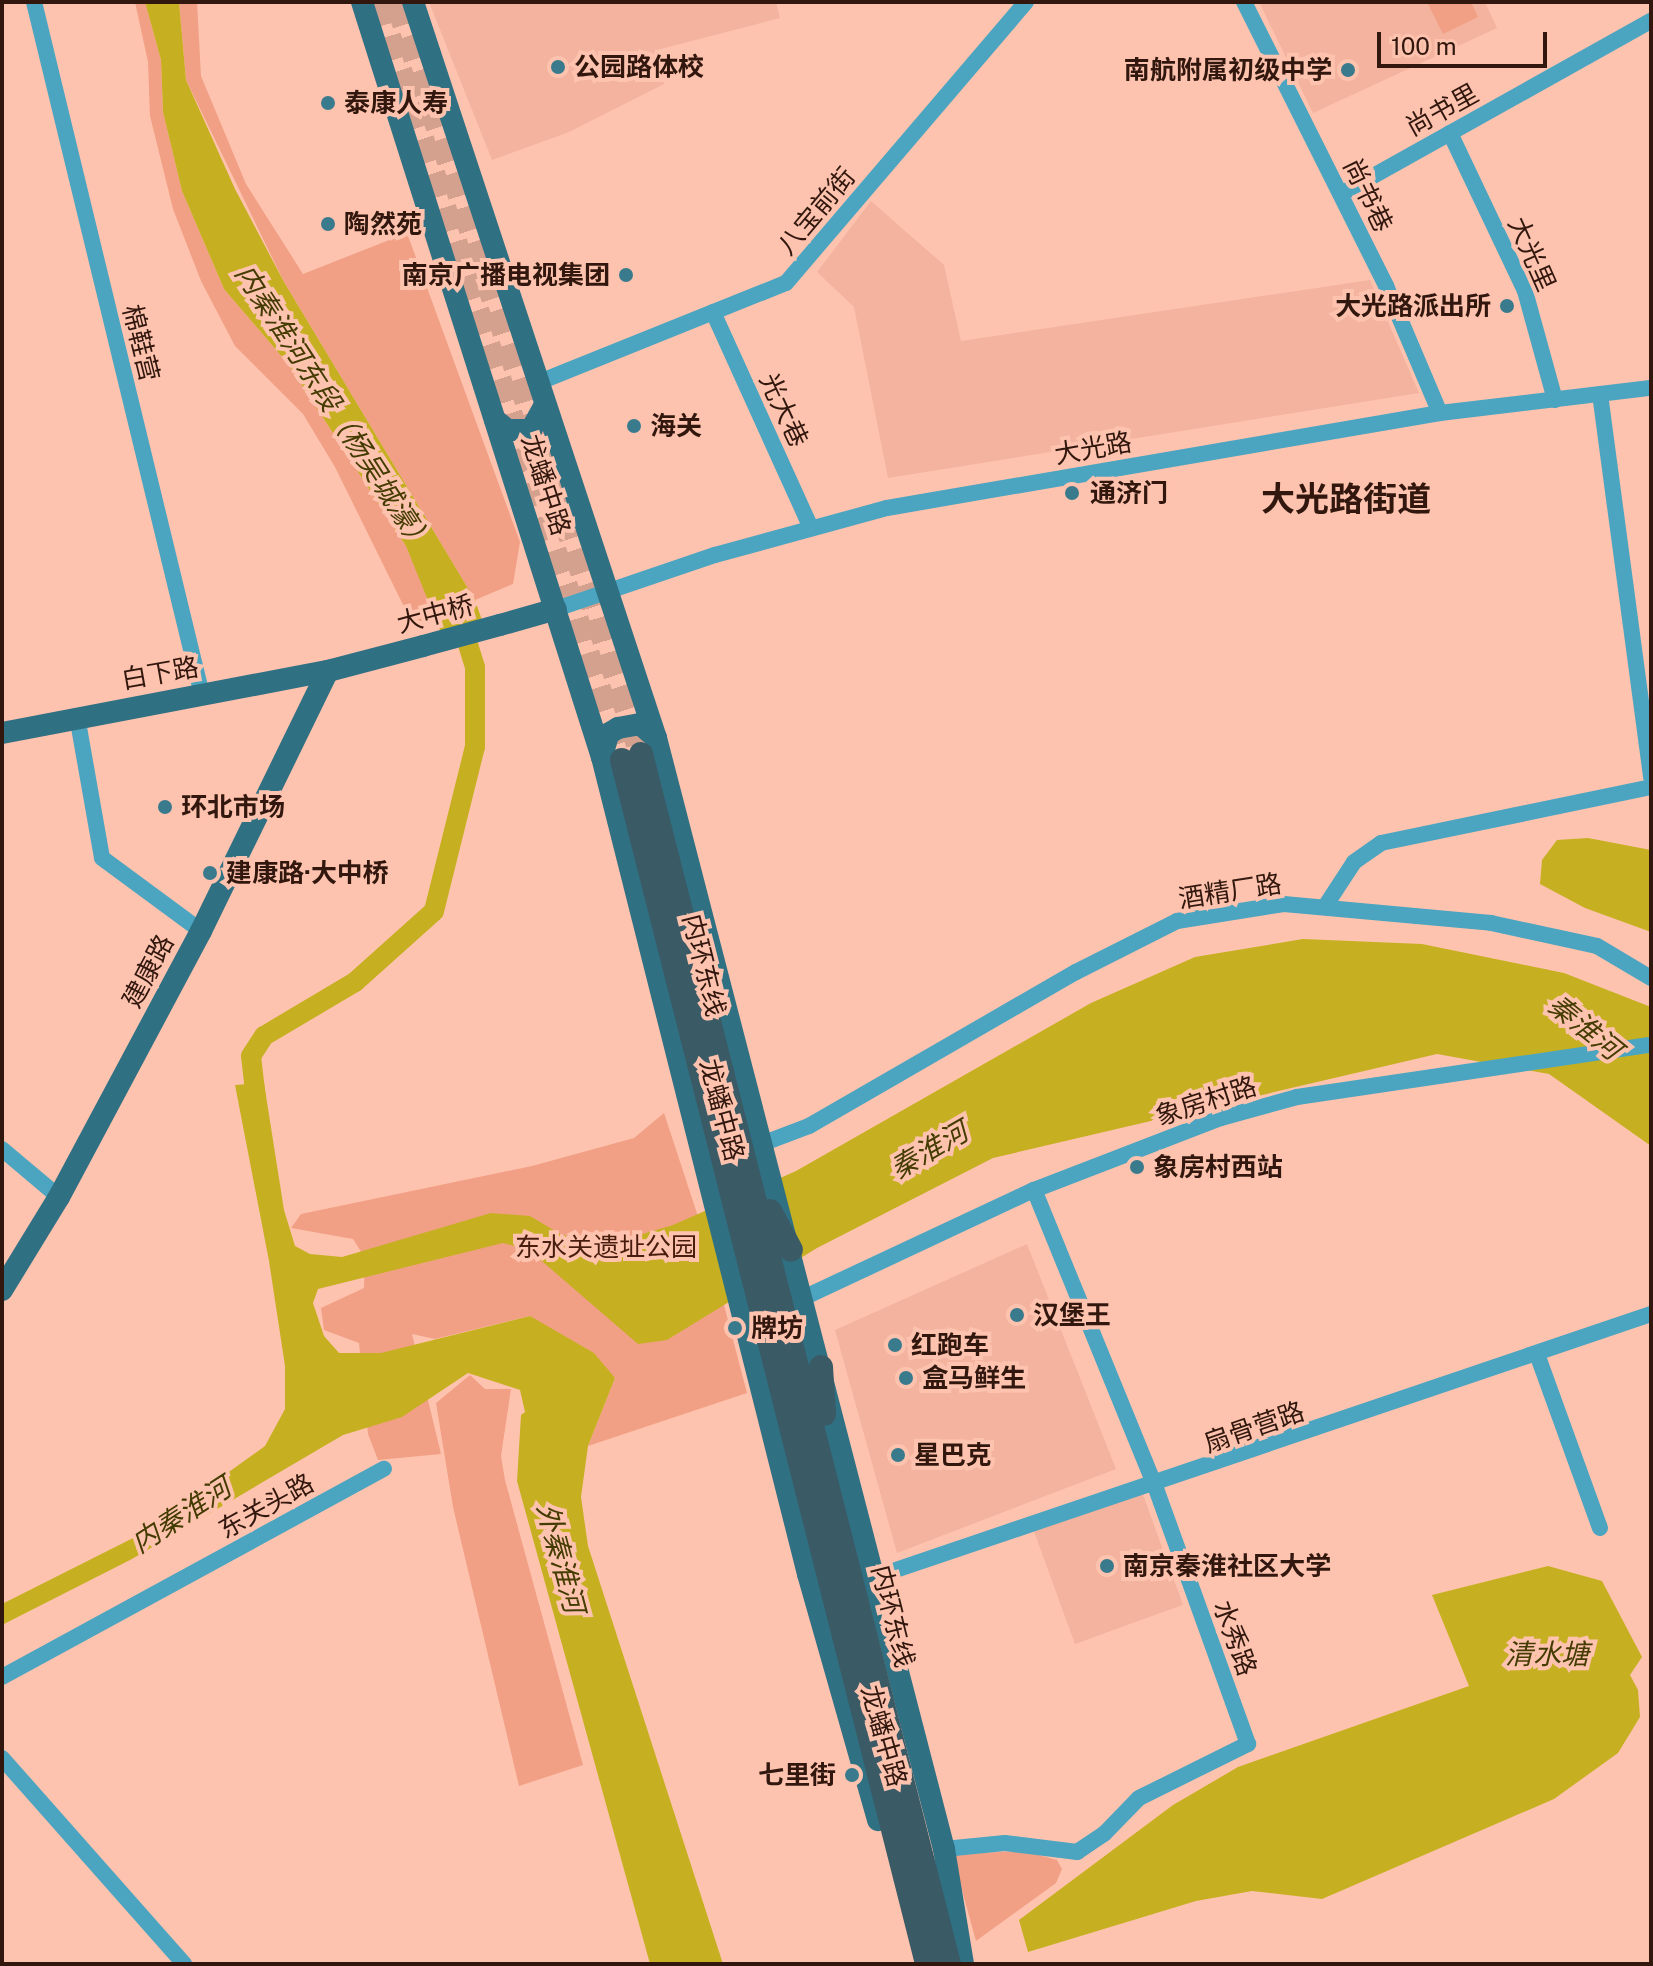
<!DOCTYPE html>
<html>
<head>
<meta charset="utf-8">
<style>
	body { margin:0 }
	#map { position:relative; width:1653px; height:1966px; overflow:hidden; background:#fec3af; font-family:"Public Sans","Noto Sans SC",sans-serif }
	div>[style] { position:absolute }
	.built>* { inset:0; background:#f3b39e; transform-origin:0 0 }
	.green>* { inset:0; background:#f1a085 }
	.water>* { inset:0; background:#c6b021 }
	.river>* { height:20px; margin:-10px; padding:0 10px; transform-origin:10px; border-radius:10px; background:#c6b021 }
	.highway-tunnel>* { height:24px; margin-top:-12px; transform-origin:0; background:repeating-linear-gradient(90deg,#d5a18f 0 24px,transparent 0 36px) }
	.minor>* { height:16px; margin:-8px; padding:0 8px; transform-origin:8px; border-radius:8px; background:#4ba5c0 }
	.major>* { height:22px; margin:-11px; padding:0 11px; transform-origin:11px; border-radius:11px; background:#307083 }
	.highway>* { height:24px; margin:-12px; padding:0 12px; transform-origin:12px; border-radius:12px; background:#3a5b66 }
	.major-bridge>* { height:22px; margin:-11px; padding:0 11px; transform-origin:11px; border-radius:11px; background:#307083 }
	.dots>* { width:22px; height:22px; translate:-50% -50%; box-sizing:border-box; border:4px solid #fec3af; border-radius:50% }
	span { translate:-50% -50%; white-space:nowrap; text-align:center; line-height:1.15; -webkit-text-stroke:8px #fec3af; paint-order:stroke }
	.poi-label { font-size:26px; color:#31170d; font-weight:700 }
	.left { translate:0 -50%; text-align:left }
	.right { translate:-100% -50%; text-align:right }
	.street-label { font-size:26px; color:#31170d }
	.park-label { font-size:26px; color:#481d0d }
	.water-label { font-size:28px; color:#453c04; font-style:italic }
	.district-label { font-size:34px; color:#31170d; font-weight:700 }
	.frame { position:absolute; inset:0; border:4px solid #31170d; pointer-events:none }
	.scale { position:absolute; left:1377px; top:32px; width:170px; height:36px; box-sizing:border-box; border:4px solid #31170d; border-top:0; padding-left:10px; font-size:24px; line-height:28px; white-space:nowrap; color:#31170d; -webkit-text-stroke:6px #fec3af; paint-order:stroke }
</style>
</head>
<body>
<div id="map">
	<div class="built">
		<i style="clip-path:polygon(429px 2px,776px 2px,780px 18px,657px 50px,664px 84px,569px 132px,492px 160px)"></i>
		<i style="clip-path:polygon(1259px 2px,1485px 2px,1497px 28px,1313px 113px)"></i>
		<i style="clip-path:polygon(871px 201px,944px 265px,961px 341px,1370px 280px,1419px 393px,888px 478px,854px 307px,817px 272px)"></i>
		<i style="clip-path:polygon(1027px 1244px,1116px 1469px,897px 1553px,835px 1330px)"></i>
		<i style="left:1142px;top:1492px;width:120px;height:115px;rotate:70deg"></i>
	</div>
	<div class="green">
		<i style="clip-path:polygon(135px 2px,145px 2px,161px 60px,163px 112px,182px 191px,224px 289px,289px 365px,406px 546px,435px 614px,413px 625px,335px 467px,303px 414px,235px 346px,201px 281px,173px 209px,150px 116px,148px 62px)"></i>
		<i style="clip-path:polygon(179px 2px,197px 2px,201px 76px,246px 184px,303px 274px,407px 233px,520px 542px,513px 584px,475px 600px,284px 282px,186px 80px)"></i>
		<i style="clip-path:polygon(1427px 2px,1471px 2px,1478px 17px,1443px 34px)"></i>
		<i style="clip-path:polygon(664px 1113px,712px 1259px,747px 1393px,588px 1446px,615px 1378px,530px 1316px,435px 1339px,412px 1334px,441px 1454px,378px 1460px,368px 1434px,359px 1343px,324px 1330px,321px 1308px,364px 1288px,365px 1258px,353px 1239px,291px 1228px,301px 1214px,532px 1166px,634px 1138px)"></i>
		<i style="clip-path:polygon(470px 1375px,485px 1389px,511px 1389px,501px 1456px,505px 1480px,583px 1765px,519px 1786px,453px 1507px,436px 1403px)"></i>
		<i style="clip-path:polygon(1024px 1851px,1057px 1860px,1062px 1869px,1056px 1883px,976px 1941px,952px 1854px)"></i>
	</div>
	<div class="water">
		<i style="clip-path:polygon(145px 2px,179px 2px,186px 80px,235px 189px,284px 282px,475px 600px,485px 629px,444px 640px,406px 546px,289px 365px,224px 289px,182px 191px,163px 112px,161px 60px)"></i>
		<i style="clip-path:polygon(1588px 838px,1651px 850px,1651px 932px,1585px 908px,1540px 884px,1542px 860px,1557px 840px)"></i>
		<i style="clip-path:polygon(1303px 939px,1422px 944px,1564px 973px,1651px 1007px,1651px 1146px,1549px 1074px,1437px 1054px,993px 1158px,817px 1248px,667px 1340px,638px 1344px,529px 1250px,503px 1243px,318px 1289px,313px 1303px,324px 1336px,339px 1353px,381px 1353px,530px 1316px,594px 1353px,615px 1378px,588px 1446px,581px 1497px,588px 1546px,723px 1964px,650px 1964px,517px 1481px,521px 1415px,525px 1412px,520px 1390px,468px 1373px,402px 1417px,343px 1435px,132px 1559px,2px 1625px,2px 1604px,145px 1532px,265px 1446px,285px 1409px,285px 1366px,269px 1261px,235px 1085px,264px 1083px,284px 1210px,295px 1246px,310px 1254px,342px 1257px,491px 1213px,530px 1216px,562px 1235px,609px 1244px,673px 1225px,796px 1171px,1091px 1003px,1195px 957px)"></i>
		<i style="clip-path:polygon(1548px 1566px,1602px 1581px,1642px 1657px,1630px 1675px,1638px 1690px,1640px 1717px,1618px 1753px,1554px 1799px,1322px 1899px,1252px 1891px,1196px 1901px,1028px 1952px,1019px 1920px,1173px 1805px,1238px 1767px,1469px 1686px,1432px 1595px)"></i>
	</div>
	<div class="river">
		<i style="left:257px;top:1108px;width:52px;rotate:-96.6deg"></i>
		<i style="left:251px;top:1056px;width:24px;rotate:-57deg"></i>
		<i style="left:264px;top:1036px;width:106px;rotate:-30.7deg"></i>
		<i style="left:355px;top:982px;width:106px;rotate:-41.9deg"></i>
		<i style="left:434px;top:911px;width:169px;rotate:-76deg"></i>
		<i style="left:475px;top:747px;width:80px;rotate:-90deg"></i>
		<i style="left:475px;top:667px;width:50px;rotate:-107.4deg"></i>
	</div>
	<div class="highway-tunnel">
		<i style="left:378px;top:2px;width:796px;rotate:72.16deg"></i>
		<i style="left:397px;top:2px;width:791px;rotate:72.02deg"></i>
	</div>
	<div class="minor">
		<i style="left:34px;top:2px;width:713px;rotate:76.37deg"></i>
		<i style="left:1244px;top:2px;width:318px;rotate:63.4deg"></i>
		<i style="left:1386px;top:286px;width:138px;rotate:67deg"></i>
		<i style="left:1450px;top:133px;width:175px;rotate:64.6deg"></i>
		<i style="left:1525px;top:291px;width:113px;rotate:74.6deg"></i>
		<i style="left:1341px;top:194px;width:355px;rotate:-29.2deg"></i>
		<i style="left:713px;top:312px;width:237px;rotate:65.6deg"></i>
		<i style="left:537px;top:383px;width:268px;rotate:-21.9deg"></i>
		<i style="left:786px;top:283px;width:370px;rotate:-49.5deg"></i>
		<i style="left:1600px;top:394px;width:387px;rotate:82.4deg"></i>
		<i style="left:556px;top:609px;width:168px;rotate:-18.8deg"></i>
		<i style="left:715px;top:555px;width:178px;rotate:-15.3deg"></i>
		<i style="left:887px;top:508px;width:561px;rotate:-9.75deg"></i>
		<i style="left:1440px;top:413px;width:212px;rotate:-6.8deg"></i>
		<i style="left:77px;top:716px;width:144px;rotate:80deg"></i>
		<i style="left:102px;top:858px;width:123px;rotate:36.4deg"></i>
		<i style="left:1326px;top:905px;width:51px;rotate:-56.9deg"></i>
		<i style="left:1354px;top:862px;width:33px;rotate:-35deg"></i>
		<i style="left:1381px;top:843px;width:276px;rotate:-11.7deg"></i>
		<i style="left:764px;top:1143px;width:48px;rotate:-20.7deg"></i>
		<i style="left:809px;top:1126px;width:308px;rotate:-30deg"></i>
		<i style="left:1076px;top:972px;width:113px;rotate:-26.8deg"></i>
		<i style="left:1177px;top:921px;width:108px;rotate:-9deg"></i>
		<i style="left:1284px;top:904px;width:208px;rotate:5.2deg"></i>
		<i style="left:1491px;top:923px;width:108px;rotate:12.2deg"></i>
		<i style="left:1597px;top:946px;width:63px;rotate:30.7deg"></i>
		<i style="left:2px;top:1149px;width:75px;rotate:40.1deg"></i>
		<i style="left:803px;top:1298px;width:255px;rotate:-25.1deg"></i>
		<i style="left:1034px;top:1190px;width:200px;rotate:-21.1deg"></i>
		<i style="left:1221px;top:1118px;width:79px;rotate:-15.4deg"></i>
		<i style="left:1297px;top:1097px;width:358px;rotate:-8.4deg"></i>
		<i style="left:1537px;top:1354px;width:185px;rotate:70.1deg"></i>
		<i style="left:872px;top:1578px;width:823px;rotate:-18.72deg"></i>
		<i style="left:2px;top:1677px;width:435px;rotate:-28.6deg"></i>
		<i style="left:2px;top:1758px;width:275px;rotate:48.5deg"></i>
		<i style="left:944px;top:1849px;width:61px;rotate:-5.6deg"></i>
		<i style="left:1005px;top:1843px;width:73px;rotate:7.1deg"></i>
		<i style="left:1077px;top:1852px;width:32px;rotate:-34deg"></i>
		<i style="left:1104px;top:1834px;width:50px;rotate:-45.8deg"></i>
		<i style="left:1139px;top:1798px;width:122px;rotate:-26.4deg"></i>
		<i style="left:1248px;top:1744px;width:274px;rotate:-109.8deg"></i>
		<i style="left:1155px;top:1486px;width:320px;rotate:-112.2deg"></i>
	</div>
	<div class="major">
		<i style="left:362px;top:2px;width:792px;rotate:72.37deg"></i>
		<i style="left:602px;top:757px;width:843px;rotate:75.85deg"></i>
		<i style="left:808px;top:1574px;width:256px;rotate:74.1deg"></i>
		<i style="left:413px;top:2px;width:775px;rotate:71.73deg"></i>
		<i style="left:656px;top:738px;width:1148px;rotate:75.47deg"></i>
		<i style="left:944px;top:1849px;width:117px;rotate:80.6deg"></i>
		<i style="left:495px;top:420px;width:16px;rotate:38deg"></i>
		<i style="left:508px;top:430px;width:23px"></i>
		<i style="left:531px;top:430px;width:29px;rotate:-61deg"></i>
		<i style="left:500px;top:625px;width:58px;rotate:-15.9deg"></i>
		<i style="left:2px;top:733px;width:332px;rotate:-10.8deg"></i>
		<i style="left:328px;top:671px;width:98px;rotate:-14.7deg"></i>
		<i style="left:602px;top:757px;width:24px;rotate:-75deg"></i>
		<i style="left:608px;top:734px;width:12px;rotate:-31deg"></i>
		<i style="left:618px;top:728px;width:22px;rotate:-10deg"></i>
		<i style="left:640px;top:724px;width:21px;rotate:41deg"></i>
		<i style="left:2px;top:1290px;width:109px;rotate:-58.5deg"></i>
		<i style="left:59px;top:1197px;width:302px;rotate:-61.9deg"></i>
		<i style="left:201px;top:931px;width:289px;rotate:-64deg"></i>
	</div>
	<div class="highway">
		<i style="left:641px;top:754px;width:1249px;rotate:75.72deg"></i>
		<i style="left:622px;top:760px;width:1242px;rotate:75.78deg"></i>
		<i style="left:770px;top:1211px;width:44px;rotate:61.7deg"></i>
		<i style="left:821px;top:1367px;width:47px;rotate:86.3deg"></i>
	</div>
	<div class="major-bridge">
		<i style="left:423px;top:646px;width:80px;rotate:-15.3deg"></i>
	</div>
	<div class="dots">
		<i style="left:558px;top:67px;background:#397a8d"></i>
		<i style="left:1348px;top:70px;background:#397a8d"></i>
		<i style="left:328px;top:103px;background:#397a8d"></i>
		<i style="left:328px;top:224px;background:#397a8d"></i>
		<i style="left:626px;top:275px;background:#397a8d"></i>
		<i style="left:1507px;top:306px;background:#397a8d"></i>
		<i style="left:634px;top:426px;background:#397a8d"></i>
		<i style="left:1072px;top:493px;background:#397a8d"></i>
		<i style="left:165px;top:807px;background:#397a8d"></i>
		<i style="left:210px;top:873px;background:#397a8d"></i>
		<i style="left:1137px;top:1167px;background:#397a8d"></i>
		<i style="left:1017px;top:1315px;background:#397a8d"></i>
		<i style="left:735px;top:1328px;background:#397a8d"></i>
		<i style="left:895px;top:1345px;background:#397a8d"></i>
		<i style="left:906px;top:1378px;background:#397a8d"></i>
		<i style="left:898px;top:1455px;background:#397a8d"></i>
		<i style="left:1107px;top:1566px;background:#397a8d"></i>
		<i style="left:852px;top:1775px;background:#397a8d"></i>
	</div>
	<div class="poi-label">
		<span class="left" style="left:574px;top:67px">公园路体校</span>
		<span class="right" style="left:1332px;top:70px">南航附属初级中学</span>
		<span class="left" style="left:344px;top:103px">泰康人寿</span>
		<span class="left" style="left:344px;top:224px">陶然苑</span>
		<span class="right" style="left:610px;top:275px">南京广播电视集团</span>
		<span class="right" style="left:1491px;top:306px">大光路派出所</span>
		<span class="left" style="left:650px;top:426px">海关</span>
		<span class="left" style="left:1090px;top:493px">通济门</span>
		<span class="left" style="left:181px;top:807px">环北市场</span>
		<span class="left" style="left:226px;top:873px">建康路·大中桥</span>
		<span class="left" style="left:1153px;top:1167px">象房村西站</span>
		<span class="left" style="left:1033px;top:1315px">汉堡王</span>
		<span class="left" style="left:751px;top:1328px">牌坊</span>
		<span class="left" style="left:911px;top:1345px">红跑车</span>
		<span class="left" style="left:922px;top:1378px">盒马鲜生</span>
		<span class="left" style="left:914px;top:1455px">星巴克</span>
		<span class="left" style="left:1123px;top:1566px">南京秦淮社区大学</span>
		<span class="right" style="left:836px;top:1775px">七里街</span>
	</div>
	<div class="street-label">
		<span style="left:1442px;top:110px;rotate:-29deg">尚书里</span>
		<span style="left:1368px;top:195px;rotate:64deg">尚书巷</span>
		<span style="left:816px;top:211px;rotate:-50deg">八宝前街</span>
		<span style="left:1532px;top:254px;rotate:66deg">大光里</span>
		<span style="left:141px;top:343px;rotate:76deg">棉鞋营</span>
		<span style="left:784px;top:410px;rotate:65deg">光大巷</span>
		<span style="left:1093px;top:448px;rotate:-10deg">大光路</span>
		<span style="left:546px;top:485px;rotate:72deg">龙蟠中路</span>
		<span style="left:435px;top:614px;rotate:-15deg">大中桥</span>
		<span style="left:160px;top:673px;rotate:-10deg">白下路</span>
		<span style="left:1230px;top:891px;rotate:-9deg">酒精厂路</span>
		<span style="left:704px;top:965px;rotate:76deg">内环东线</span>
		<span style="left:148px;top:971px;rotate:-62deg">建康路</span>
		<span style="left:1206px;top:1101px;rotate:-18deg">象房村路</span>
		<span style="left:722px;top:1110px;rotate:75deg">龙蟠中路</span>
		<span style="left:1254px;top:1427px;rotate:-19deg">扇骨营路</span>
		<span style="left:266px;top:1506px;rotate:-29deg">东关头路</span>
		<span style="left:893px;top:1616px;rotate:76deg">内环东线</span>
		<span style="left:1235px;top:1638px;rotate:70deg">水秀路</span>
		<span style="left:884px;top:1736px;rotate:74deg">龙蟠中路</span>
	</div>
	<div class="park-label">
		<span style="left:606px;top:1247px">东水关遗址公园</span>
	</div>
	<div class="water-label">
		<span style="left:334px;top:408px;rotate:57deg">内秦淮河东段（杨吴城濠）</span>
		<span style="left:1585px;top:1027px;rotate:39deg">秦淮河</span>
		<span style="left:929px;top:1150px;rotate:-30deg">秦淮河</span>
		<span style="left:181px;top:1515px;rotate:-33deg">内秦淮河</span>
		<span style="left:561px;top:1558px;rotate:75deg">外秦淮河</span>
		<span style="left:1547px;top:1654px">清水塘</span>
	</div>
	<div class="district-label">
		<span style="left:1346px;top:500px">大光路街道</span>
	</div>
	<div class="frame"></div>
	<div class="scale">100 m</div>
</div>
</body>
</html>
